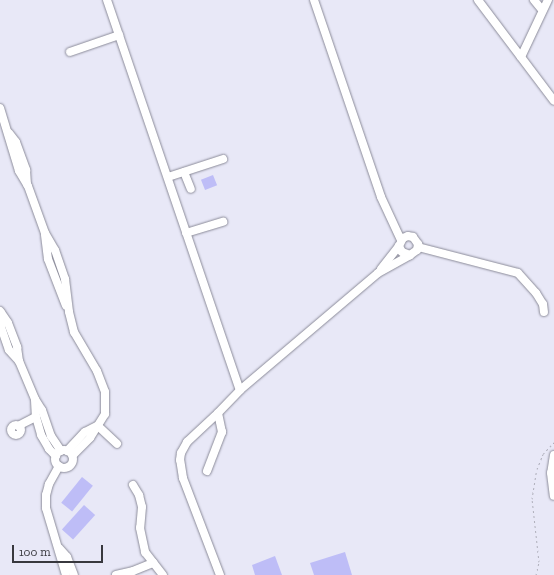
<!DOCTYPE html>
<html>
<head>
<meta charset="utf-8">
<style>
	body { margin:0 }
	#map { position:relative; width:554px; height:575px; overflow:hidden; background:#e8e8f7; font-family:"Zilla Slab",serif }
	div>[style] { position:absolute }
	.green>* { inset:0; background:#bebdf7; transform-origin:0 0 }
	.path>* { height:1px; margin-top:-0.5px; transform-origin:0; background:repeating-linear-gradient(90deg,#afafbb 0 2px,transparent 0 5px) }
	.roads { filter:drop-shadow(0 0 1px #8b8b99) drop-shadow(0 0 1px #8b8b99) }
	.minor>* { height:8px; margin:-4px; padding:0 4px; transform-origin:4px; border-radius:4px; background:#fff }
	.minor>.ring { margin:-4px; padding:0; box-sizing:content-box; background:none; border:8px solid #fff; border-radius:50% }
	span { translate:-50% -50%; white-space:nowrap; text-align:center; line-height:1.15; -webkit-text-stroke:4px #e8e8f7; paint-order:stroke }
	.scale { position:absolute; left:12px; top:545px; width:91px; height:18px; box-sizing:border-box; border:2px solid #38383e; border-top:0; padding-left:5px; font-size:12px; line-height:14px; white-space:nowrap; color:#38383e; -webkit-text-stroke:3px #e8e8f7; paint-order:stroke }
</style>
</head>
<body>
<div id="map">
	<div class="green">
		<i style="left:213px;top:175px;width:11px;height:13px;rotate:68deg"></i>
		<i style="left:82px;top:477px;width:14px;height:33px;rotate:39deg"></i>
		<i style="left:84px;top:505px;width:15px;height:33px;rotate:42deg"></i>
		<i style="clip-path:polygon(345px 552px,352px 575px,314px 575px,310px 563px)"></i>
		<i style="clip-path:polygon(275px 556px,282px 575px,255px 575px,252px 565px)"></i>
	</div>
	<div class="path">
		<i style="left:536px;top:575px;width:13px;rotate:-77deg"></i>
		<i style="left:539px;top:562px;width:63px;rotate:-96.3deg"></i>
		<i style="left:532px;top:499px;width:30px;rotate:-81deg"></i>
		<i style="left:537px;top:469px;width:16px;rotate:-68deg"></i>
		<i style="left:543px;top:454px;width:16px;rotate:-47deg"></i>
	</div>
	<div class="roads">
		<div class="minor">
			<i style="left:107px;top:0;width:412px;rotate:71.2deg"></i>
			<i style="left:314px;top:0;width:208px;rotate:71.2deg"></i>
			<i style="left:381px;top:197px;width:47px;rotate:65.1deg"></i>
			<i style="left:478px;top:0;width:126px;rotate:53deg"></i>
			<i style="left:534px;top:0;width:13px;rotate:51deg"></i>
			<i style="left:70px;top:52px;width:52px;rotate:-19.1deg"></i>
			<i style="left:521px;top:57px;width:63px;rotate:-64.7deg"></i>
			<i style="left:0;top:108px;width:66px;rotate:73.2deg"></i>
			<i style="left:19px;top:171px;width:17px;rotate:59deg"></i>
			<i style="left:28px;top:186px;width:50px;rotate:70.1deg"></i>
			<i style="left:45px;top:233px;width:20px;rotate:60deg"></i>
			<i style="left:55px;top:250px;width:31px;rotate:71deg"></i>
			<i style="left:65px;top:279px;width:33px;rotate:83deg"></i>
			<i style="left:69px;top:312px;width:21px;rotate:76deg"></i>
			<i style="left:74px;top:332px;width:45px;rotate:59.5deg"></i>
			<i style="left:97px;top:371px;width:22px;rotate:69deg"></i>
			<i style="left:105px;top:392px;width:22px;rotate:90deg"></i>
			<i style="left:105px;top:414px;width:28px;rotate:122deg"></i>
			<i style="left:90px;top:438px;width:25px;rotate:135deg"></i>
			<i style="left:9px;top:133px;width:11px;rotate:52deg"></i>
			<i style="left:16px;top:142px;width:30px;rotate:70deg"></i>
			<i style="left:26px;top:170px;width:14px;rotate:86deg"></i>
			<i style="left:184px;top:172px;width:18px;rotate:68deg"></i>
			<i style="left:168px;top:177px;width:58px;rotate:-18.1deg"></i>
			<i style="left:186px;top:233px;width:39px;rotate:-17deg"></i>
			<i style="left:45px;top:235px;width:24px;rotate:83deg"></i>
			<i style="left:48px;top:259px;width:50px;rotate:69deg"></i>
			<i style="left:418px;top:247px;width:103px;rotate:14.6deg"></i>
			<i style="left:518px;top:273px;width:27px;rotate:48deg"></i>
			<i style="left:536px;top:293px;width:13px;rotate:58deg"></i>
			<i style="left:543px;top:304px;width:8px;rotate:83deg"></i>
			<i style="left:381px;top:269px;width:29px;rotate:-52deg"></i>
			<i style="left:399px;top:246px;width:9px;rotate:-63deg"></i>
			<i style="left:403px;top:238px;width:5px;rotate:-22deg"></i>
			<i style="left:408px;top:236px;width:5px;rotate:11deg"></i>
			<i style="left:413px;top:237px;width:9px;rotate:54deg"></i>
			<i style="left:418px;top:244px;width:6px;rotate:99deg"></i>
			<i style="left:417px;top:250px;width:9px;rotate:144deg"></i>
			<i style="left:410px;top:255px;width:9px;rotate:-159deg"></i>
			<i style="left:402px;top:252px;width:7px;rotate:-117deg"></i>
			<i style="left:0;top:311px;width:14px;rotate:56deg"></i>
			<i style="left:8px;top:323px;width:26px;rotate:69deg"></i>
			<i style="left:17px;top:347px;width:14px;rotate:82deg"></i>
			<i style="left:19px;top:361px;width:41px;rotate:67.2deg"></i>
			<i style="left:35px;top:399px;width:13px;rotate:58deg"></i>
			<i style="left:42px;top:410px;width:28px;rotate:71deg"></i>
			<i style="left:51px;top:436px;width:18px;rotate:56deg"></i>
			<i style="left:1px;top:313px;width:14px;rotate:90deg"></i>
			<i style="left:1px;top:327px;width:24px;rotate:71deg"></i>
			<i style="left:9px;top:350px;width:15px;rotate:48deg"></i>
			<i style="left:35px;top:400px;width:17px;rotate:87deg"></i>
			<i style="left:36px;top:417px;width:19px;rotate:74deg"></i>
			<i style="left:41px;top:435px;width:16px;rotate:60deg"></i>
			<i style="left:49px;top:449px;width:10px;rotate:45deg"></i>
			<i class="ring" style="left:11px;top:425px;width:2px;height:2px"></i>
			<i style="left:18px;top:426px;width:20px;rotate:-27deg"></i>
			<i style="left:98px;top:426px;width:26px;rotate:43deg"></i>
			<i class="ring" style="left:55px;top:450px;width:10px;height:10px"></i>
			<i style="left:67px;top:451px;width:26px;rotate:-47deg"></i>
			<i style="left:85px;top:432px;width:13px;rotate:-27deg"></i>
			<i style="left:554px;top:455px;width:18px;rotate:99deg"></i>
			<i style="left:551px;top:473px;width:23px;rotate:83deg"></i>
			<i style="left:59px;top:466px;width:21px;rotate:119deg"></i>
			<i style="left:49px;top:484px;width:11px;rotate:105deg"></i>
			<i style="left:46px;top:495px;width:13px;rotate:90deg"></i>
			<i style="left:46px;top:508px;width:70px;rotate:73.4deg"></i>
			<i style="left:207px;top:471px;width:42px;rotate:-69deg"></i>
			<i style="left:222px;top:432px;width:19px;rotate:-102deg"></i>
			<i style="left:133px;top:485px;width:12px;rotate:59deg"></i>
			<i style="left:139px;top:495px;width:12px;rotate:76deg"></i>
			<i style="left:142px;top:507px;width:21px;rotate:95deg"></i>
			<i style="left:140px;top:528px;width:25px;rotate:78deg"></i>
			<i style="left:145px;top:552px;width:29px;rotate:52deg"></i>
			<i style="left:59px;top:548px;width:12px;rotate:48deg"></i>
			<i style="left:67px;top:557px;width:19px;rotate:69deg"></i>
			<i style="left:116px;top:575px;width:17px;rotate:-13deg"></i>
			<i style="left:133px;top:571px;width:22px;rotate:-22deg"></i>
			<i style="left:220px;top:575px;width:104px;rotate:-110.9deg"></i>
			<i style="left:183px;top:478px;width:18px;rotate:-99deg"></i>
			<i style="left:180px;top:460px;width:7px;rotate:-82deg"></i>
			<i style="left:181px;top:453px;width:13px;rotate:-61deg"></i>
			<i style="left:187px;top:442px;width:42px;rotate:-43.1deg"></i>
			<i style="left:218px;top:413px;width:32px;rotate:-46deg"></i>
			<i style="left:240px;top:390px;width:181px;rotate:-40.3deg"></i>
			<i style="left:378px;top:273px;width:37px;rotate:-29deg"></i>
		</div>
	</div>
	<div class="scale">100 m</div>
</div>
</body>
</html>
